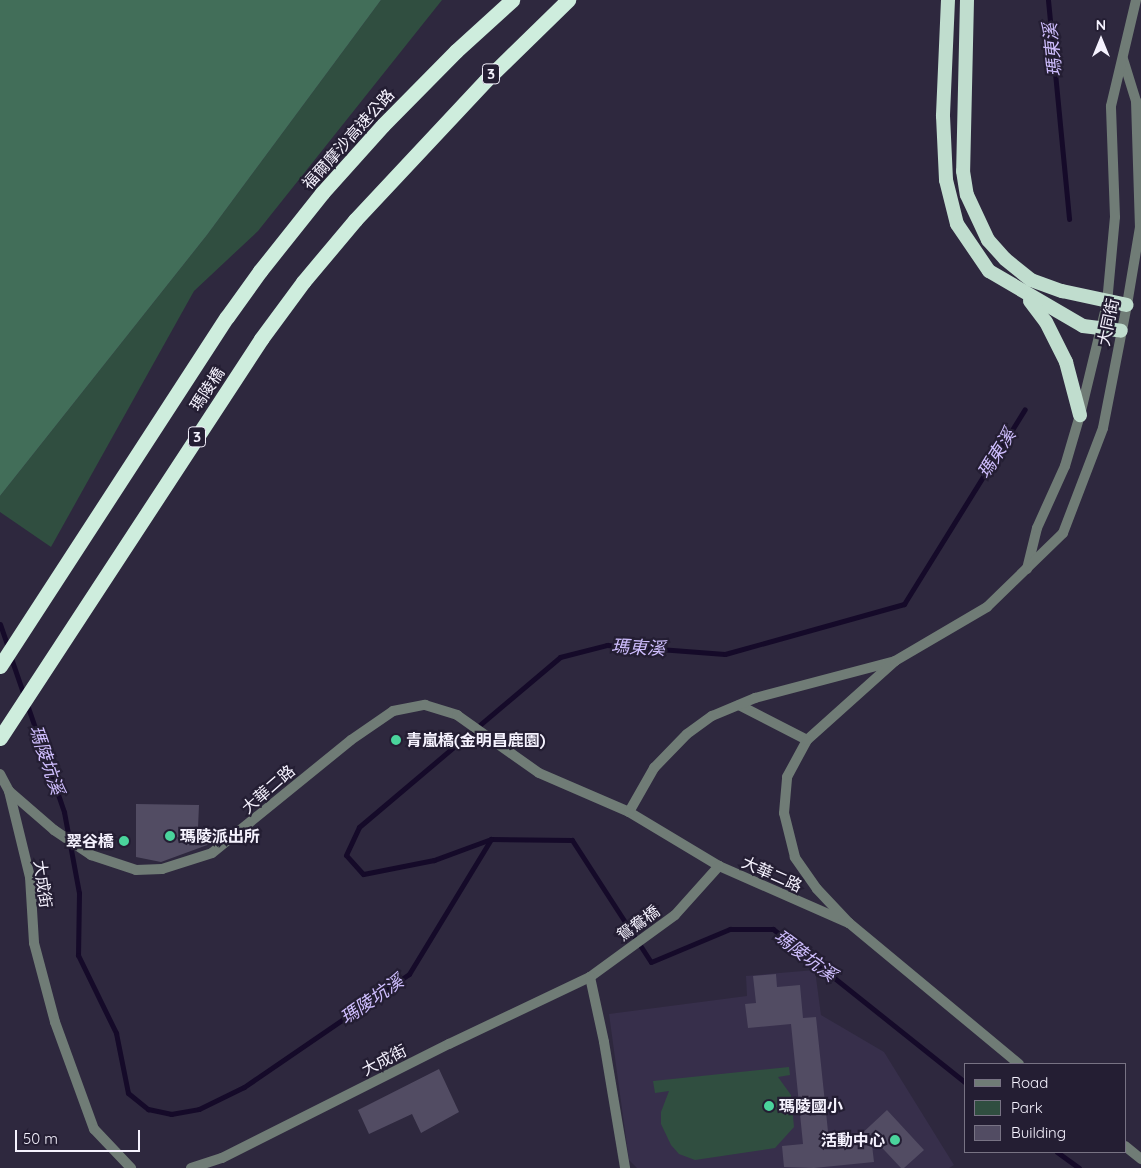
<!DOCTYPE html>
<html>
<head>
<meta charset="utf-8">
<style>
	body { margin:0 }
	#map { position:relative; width:1141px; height:1168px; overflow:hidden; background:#2e283e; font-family:Quicksand,"Noto Sans TC",sans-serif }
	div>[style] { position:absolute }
	.built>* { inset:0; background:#372f4b }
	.green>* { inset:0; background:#304e40 }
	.forest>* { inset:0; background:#426e59 }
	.stream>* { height:5px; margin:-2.5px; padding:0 2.5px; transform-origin:2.5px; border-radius:2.5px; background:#150a29 }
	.building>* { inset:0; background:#524c63 }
	.minor>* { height:10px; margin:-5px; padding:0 5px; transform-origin:5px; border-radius:5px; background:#707c76 }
	.tertiary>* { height:10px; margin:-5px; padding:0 5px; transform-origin:5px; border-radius:5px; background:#707c76 }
	.trunk>* { height:14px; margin:-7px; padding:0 7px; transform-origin:7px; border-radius:7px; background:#c0ddce }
	.motorway>* { height:15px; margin:-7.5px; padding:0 7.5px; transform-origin:7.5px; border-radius:7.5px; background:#ceeddd }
	.dots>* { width:14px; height:14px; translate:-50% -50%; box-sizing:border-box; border:2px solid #241e33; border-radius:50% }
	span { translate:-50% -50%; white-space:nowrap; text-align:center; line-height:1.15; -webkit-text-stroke:4.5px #241e33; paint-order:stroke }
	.shield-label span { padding:1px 4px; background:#241e33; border:1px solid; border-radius:4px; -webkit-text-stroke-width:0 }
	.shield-label { font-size:15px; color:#f5f2fe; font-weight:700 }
	.street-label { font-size:16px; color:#f5f2fe }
	.poi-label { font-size:16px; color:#f5f2fe; font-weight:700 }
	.left { translate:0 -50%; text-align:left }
	.right { translate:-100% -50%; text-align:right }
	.water-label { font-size:18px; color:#cfbefe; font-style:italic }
	.legend { position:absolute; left:964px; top:1063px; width:162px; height:90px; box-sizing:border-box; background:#241e33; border:1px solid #787384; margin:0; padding:6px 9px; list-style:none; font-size:15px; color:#f5f2fe }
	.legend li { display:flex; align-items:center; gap:10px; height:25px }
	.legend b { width:25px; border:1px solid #787384 }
	.north { position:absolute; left:1076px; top:15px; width:50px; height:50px; -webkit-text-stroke:4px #241e33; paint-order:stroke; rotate:0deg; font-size:14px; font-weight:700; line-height:20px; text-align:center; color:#f5f2fe }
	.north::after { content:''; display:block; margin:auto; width:18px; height:22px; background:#f5f2fe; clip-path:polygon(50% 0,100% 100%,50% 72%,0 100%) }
	.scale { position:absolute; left:15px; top:1130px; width:125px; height:22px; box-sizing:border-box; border:2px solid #f5f2fe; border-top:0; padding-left:6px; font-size:15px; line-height:18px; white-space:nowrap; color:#f5f2fe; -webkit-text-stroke:4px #241e33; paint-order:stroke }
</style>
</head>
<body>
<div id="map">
	<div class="built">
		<i style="clip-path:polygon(815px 970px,821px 1015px,884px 1052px,954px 1165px,949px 1168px,637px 1168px,629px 1160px,609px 1014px,747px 996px,746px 976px)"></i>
	</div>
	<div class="green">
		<i style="clip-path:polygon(381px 0,442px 0,258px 231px,194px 291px,51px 547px,0 512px,0 496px,207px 235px)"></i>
		<i style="clip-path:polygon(789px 1067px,790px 1075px,778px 1077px,791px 1095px,794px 1127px,775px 1148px,695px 1160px,679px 1154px,671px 1145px,661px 1124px,661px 1112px,669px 1091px,655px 1093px,653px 1081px)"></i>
	</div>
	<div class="forest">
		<i style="clip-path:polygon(0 0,381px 0,207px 235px,0 496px)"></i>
	</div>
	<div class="stream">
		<i style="left:1048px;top:0;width:220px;rotate:84.5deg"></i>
		<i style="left:0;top:624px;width:24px;rotate:71deg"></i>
		<i style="left:10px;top:655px;width:166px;rotate:71deg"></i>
		<i style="left:64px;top:812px;width:82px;rotate:79.5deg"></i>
		<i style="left:79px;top:893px;width:62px;rotate:90.9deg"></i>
		<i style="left:78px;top:955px;width:87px;rotate:64deg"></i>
		<i style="left:116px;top:1033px;width:61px;rotate:78.7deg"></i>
		<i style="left:128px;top:1093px;width:26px;rotate:39deg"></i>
		<i style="left:148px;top:1109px;width:24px;rotate:12deg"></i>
		<i style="left:171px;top:1114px;width:28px;rotate:-10deg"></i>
		<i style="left:199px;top:1109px;width:50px;rotate:-26.1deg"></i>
		<i style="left:244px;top:1087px;width:200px;rotate:-34.4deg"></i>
		<i style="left:409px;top:974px;width:158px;rotate:-58.7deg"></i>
		<i style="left:491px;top:839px;width:81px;rotate:0.7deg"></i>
		<i style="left:572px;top:840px;width:145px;rotate:57.1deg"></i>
		<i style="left:651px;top:962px;width:86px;rotate:-22.7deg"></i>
		<i style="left:730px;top:929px;width:43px"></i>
		<i style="left:773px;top:929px;width:246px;rotate:38.6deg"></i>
		<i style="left:491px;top:839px;width:61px;rotate:159.8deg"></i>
		<i style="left:434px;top:860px;width:72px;rotate:168.8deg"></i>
		<i style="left:363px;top:874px;width:25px;rotate:-132deg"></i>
		<i style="left:346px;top:855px;width:31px;rotate:-65deg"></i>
		<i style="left:359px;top:827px;width:263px;rotate:-40.2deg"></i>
		<i style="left:560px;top:657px;width:49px;rotate:-14.3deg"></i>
		<i style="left:607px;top:645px;width:118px;rotate:4.4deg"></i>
		<i style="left:725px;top:654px;width:186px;rotate:-15.6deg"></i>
		<i style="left:904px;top:604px;width:229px;rotate:-58.2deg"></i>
		<i style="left:1057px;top:1152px;width:27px;rotate:36deg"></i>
	</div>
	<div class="building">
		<i style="clip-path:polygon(136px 804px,199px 805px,198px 828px,210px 844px,161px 862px,136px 857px)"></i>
		<i style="clip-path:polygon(776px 974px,777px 987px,800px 985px,803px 1018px,816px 1017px,829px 1141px,856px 1139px,887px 1110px,924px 1150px,904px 1168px,901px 1168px,871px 1136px,874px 1162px,814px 1168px,784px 1167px,782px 1146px,803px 1144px,791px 1024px,748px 1028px,745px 1004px,756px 1003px,753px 976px)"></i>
		<i style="clip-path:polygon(439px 1069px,459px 1112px,421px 1133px,412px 1114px,369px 1134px,358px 1110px)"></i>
	</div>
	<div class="minor">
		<i style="left:1123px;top:59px;width:44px;rotate:72.8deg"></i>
		<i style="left:1136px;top:101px;width:126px;rotate:88.2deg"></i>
		<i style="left:1140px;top:227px;width:79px;rotate:99.5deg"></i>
		<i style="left:1107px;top:303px;width:86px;rotate:-84.7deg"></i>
		<i style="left:1115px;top:217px;width:111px;rotate:-92.1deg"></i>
		<i style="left:1111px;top:106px;width:109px;rotate:-76.7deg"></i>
		<i style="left:739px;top:705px;width:76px;rotate:27.2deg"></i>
		<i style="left:0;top:774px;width:19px;rotate:62deg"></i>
		<i style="left:9px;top:791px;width:89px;rotate:76.3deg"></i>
		<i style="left:30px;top:877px;width:66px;rotate:86.5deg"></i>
		<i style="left:34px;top:943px;width:82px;rotate:75.1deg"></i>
		<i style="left:55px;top:1022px;width:114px;rotate:70deg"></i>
		<i style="left:94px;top:1129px;width:54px;rotate:46.5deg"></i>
		<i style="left:9px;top:791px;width:60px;rotate:40.9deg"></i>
		<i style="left:54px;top:830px;width:45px;rotate:34deg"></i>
		<i style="left:91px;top:855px;width:47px;rotate:18.4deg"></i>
		<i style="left:136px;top:870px;width:26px;rotate:-2deg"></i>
		<i style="left:162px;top:869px;width:52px;rotate:-17.7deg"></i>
		<i style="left:212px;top:853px;width:179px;rotate:-39.1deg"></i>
		<i style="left:351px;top:740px;width:51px;rotate:-34.6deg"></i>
		<i style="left:393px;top:711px;width:33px;rotate:-11deg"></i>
		<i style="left:425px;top:705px;width:34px;rotate:17deg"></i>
		<i style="left:457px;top:715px;width:100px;rotate:35.3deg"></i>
		<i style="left:539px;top:773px;width:98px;rotate:23.4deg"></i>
		<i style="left:629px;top:812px;width:105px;rotate:31deg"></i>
		<i style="left:719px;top:866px;width:142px;rotate:23.7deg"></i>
		<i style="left:629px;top:812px;width:51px;rotate:-60.4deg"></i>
		<i style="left:654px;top:768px;width:47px;rotate:-45.9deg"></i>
		<i style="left:687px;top:734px;width:31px;rotate:-36deg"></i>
		<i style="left:712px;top:716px;width:47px;rotate:-22.7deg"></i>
		<i style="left:755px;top:698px;width:145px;rotate:-14.8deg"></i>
		<i style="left:590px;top:977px;width:105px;rotate:-36.1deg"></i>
		<i style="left:675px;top:915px;width:66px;rotate:-48.1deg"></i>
		<i style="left:191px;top:1168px;width:33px;rotate:-18deg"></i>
		<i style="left:222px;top:1158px;width:254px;rotate:-26.7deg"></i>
		<i style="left:449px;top:1044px;width:156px;rotate:-25.4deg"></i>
		<i style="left:590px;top:977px;width:66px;rotate:77.8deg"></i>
		<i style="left:604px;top:1042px;width:128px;rotate:80.5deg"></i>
	</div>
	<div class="tertiary">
		<i style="left:1027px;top:569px;width:42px;rotate:-76.3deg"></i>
		<i style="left:1037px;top:528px;width:68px;rotate:-65.7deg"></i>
		<i style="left:1065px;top:466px;width:53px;rotate:-73.6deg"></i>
		<i style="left:1080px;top:415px;width:115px;rotate:-76.4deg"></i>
		<i style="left:1019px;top:1064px;width:221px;rotate:-140.3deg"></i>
		<i style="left:849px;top:923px;width:47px;rotate:-133.3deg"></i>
		<i style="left:817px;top:889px;width:39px;rotate:-125deg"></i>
		<i style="left:795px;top:857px;width:45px;rotate:-104deg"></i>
		<i style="left:784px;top:813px;width:36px;rotate:-85deg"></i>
		<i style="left:787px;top:777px;width:42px;rotate:-61.6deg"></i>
		<i style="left:807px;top:740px;width:118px;rotate:-41.9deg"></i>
		<i style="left:895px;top:661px;width:107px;rotate:-30.4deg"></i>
		<i style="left:987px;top:607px;width:106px;rotate:-44.2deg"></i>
		<i style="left:1063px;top:533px;width:112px;rotate:-69.1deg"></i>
		<i style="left:1103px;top:428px;width:125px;rotate:-79deg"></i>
		<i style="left:1125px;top:1146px;width:21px;rotate:39deg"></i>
	</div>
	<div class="trunk">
		<i style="left:948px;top:0;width:116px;rotate:92.5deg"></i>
		<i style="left:943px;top:116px;width:64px;rotate:87.3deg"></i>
		<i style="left:946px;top:180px;width:45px;rotate:76deg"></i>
		<i style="left:957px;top:224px;width:57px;rotate:55.8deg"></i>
		<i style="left:989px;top:271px;width:109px;rotate:30.3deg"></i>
		<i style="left:1083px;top:326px;width:38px;rotate:7deg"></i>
		<i style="left:967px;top:0;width:171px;rotate:91.3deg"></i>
		<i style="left:963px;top:171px;width:24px;rotate:81deg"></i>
		<i style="left:967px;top:195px;width:50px;rotate:65deg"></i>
		<i style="left:988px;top:240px;width:25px;rotate:48deg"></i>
		<i style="left:1005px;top:259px;width:33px;rotate:39deg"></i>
		<i style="left:1031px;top:280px;width:33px;rotate:20deg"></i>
		<i style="left:1062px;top:291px;width:66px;rotate:12.2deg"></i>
		<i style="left:1030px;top:301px;width:26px;rotate:53deg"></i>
		<i style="left:1046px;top:322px;width:45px;rotate:63.4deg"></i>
		<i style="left:1066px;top:362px;width:55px;rotate:75.2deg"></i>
	</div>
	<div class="motorway">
		<i style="left:0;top:666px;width:416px;rotate:-57deg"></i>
		<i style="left:227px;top:317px;width:57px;rotate:-54.3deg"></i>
		<i style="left:260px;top:271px;width:100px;rotate:-51.5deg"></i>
		<i style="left:322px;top:193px;width:91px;rotate:-48.1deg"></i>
		<i style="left:383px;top:125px;width:104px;rotate:-45.4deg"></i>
		<i style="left:456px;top:51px;width:76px;rotate:-42.3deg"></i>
		<i style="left:0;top:738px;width:477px;rotate:-56.8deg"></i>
		<i style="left:261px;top:339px;width:71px;rotate:-53.6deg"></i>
		<i style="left:303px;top:282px;width:81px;rotate:-50deg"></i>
		<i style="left:355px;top:220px;width:192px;rotate:-46.9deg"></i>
		<i style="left:486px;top:80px;width:115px;rotate:-44.3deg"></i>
	</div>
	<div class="dots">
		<i style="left:396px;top:740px;background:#4ad49c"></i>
		<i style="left:170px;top:836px;background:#4ad49c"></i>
		<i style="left:124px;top:841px;background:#4ad49c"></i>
		<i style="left:769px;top:1106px;background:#4ad49c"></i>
		<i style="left:895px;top:1140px;background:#4ad49c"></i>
	</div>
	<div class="shield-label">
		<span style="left:491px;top:74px">3</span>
		<span style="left:197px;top:437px">3</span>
	</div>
	<div class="street-label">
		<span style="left:348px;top:139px;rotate:-48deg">福爾摩沙高速公路</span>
		<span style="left:1108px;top:322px;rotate:-78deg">大同街</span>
		<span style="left:207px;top:389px;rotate:-57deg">瑪陵橋</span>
		<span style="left:268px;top:789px;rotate:-41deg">大華二路</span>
		<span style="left:772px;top:874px;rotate:24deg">大華二路</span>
		<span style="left:43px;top:884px;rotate:82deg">大成街</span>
		<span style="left:638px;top:923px;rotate:-36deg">鴛鴦橋</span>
		<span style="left:384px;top:1060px;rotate:-27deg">大成街</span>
	</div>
	<div class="poi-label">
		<span class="left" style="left:406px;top:740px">青嵐橋(金明昌鹿園)</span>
		<span class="left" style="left:180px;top:836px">瑪陵派出所</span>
		<span class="right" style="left:114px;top:841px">翠谷橋</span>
		<span class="left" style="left:779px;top:1106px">瑪陵國小</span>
		<span class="right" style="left:885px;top:1140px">活動中心</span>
	</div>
	<div class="water-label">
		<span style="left:1053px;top:50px;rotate:-96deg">瑪東溪</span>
		<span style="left:997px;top:454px;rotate:-58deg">瑪東溪</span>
		<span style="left:638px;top:648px;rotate:3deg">瑪東溪</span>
		<span style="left:46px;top:760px;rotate:71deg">瑪陵坑溪</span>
		<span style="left:805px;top:956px;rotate:37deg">瑪陵坑溪</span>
		<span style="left:372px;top:1000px;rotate:-35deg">瑪陵坑溪</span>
	</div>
	<ul class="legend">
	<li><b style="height:6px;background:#707c76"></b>Road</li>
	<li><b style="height:14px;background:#304e40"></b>Park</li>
	<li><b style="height:14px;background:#524c63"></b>Building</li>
	</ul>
	<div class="north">N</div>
	<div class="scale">50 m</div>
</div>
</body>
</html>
